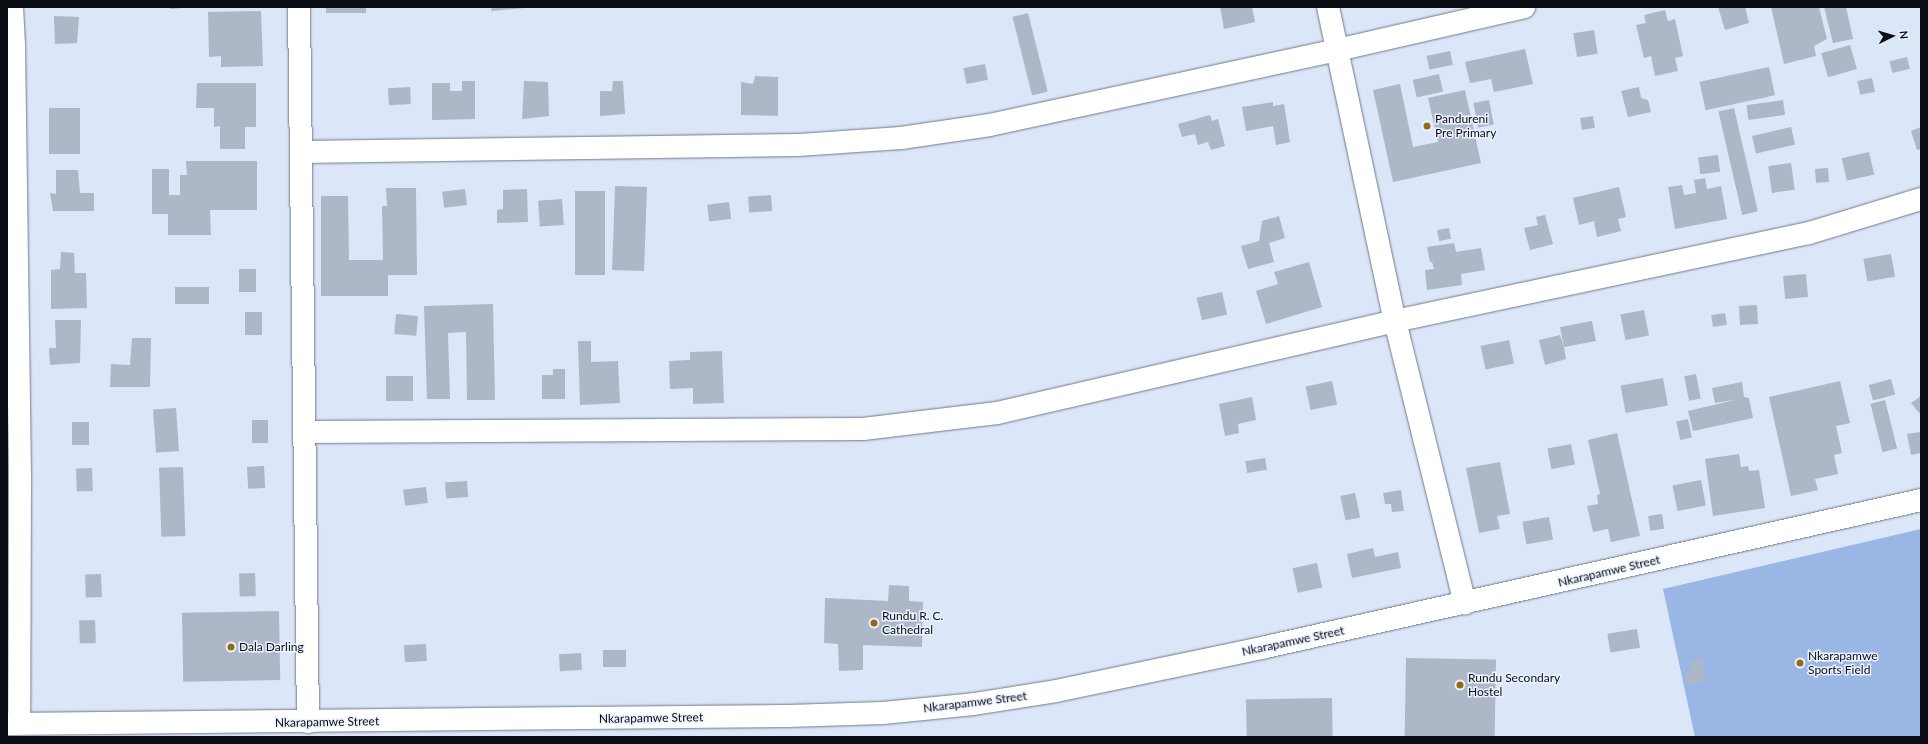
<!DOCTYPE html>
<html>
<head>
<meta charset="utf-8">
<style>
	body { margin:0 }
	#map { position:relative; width:1928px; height:744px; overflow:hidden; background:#dbe6f8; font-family:Lato,sans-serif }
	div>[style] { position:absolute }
	.green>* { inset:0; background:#99b6e5 }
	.building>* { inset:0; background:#acb7c8; transform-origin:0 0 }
	.roads { filter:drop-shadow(0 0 1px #707989) drop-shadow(0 0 1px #707989) }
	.minor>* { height:22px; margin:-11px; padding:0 11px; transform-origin:11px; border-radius:11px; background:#fff }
	.dots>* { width:11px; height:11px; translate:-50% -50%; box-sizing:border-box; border:2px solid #ecf3fe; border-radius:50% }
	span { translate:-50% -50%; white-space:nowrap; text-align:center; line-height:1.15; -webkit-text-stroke:3px #ecf3fe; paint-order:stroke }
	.poi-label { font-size:12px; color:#0a0e14 }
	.left { translate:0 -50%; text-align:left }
	.street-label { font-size:12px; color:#0a0e14 }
	.frame { position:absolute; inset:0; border:8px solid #0a0e14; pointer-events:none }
	.north { position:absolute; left:1872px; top:16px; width:40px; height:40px; -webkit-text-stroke:3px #ecf3fe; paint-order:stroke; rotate:85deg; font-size:11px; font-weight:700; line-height:16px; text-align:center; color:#0a0e14 }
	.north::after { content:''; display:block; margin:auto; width:14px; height:18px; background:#0a0e14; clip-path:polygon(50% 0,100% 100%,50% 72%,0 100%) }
</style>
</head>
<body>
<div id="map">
	<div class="green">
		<i style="clip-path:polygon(1921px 529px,1921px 737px,1695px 737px,1663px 589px)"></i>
	</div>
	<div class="building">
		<i style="clip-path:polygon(170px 7px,183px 7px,183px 8px,170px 9px)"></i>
		<i style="left:326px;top:7px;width:40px;height:6px"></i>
		<i style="clip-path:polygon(492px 7px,524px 7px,524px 8px,491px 11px)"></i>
		<i style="clip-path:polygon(1220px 7px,1252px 7px,1255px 22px,1224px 29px)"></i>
		<i style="clip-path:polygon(1718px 7px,1745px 7px,1749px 23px,1725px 30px)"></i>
		<i style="clip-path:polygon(1771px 7px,1819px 7px,1827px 39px,1814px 46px,1816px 56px,1784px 64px)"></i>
		<i style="clip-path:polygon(1824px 7px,1846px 7px,1853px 39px,1833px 43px)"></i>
		<i style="clip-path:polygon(1665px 10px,1668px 21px,1675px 19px,1683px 56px,1675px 58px,1678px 71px,1655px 76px,1651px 56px,1644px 58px,1636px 25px,1646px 23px,1644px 15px)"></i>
		<i style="clip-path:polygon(261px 11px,263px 66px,221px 67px,221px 56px,209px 57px,208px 12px)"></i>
		<i style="left:1028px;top:13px;width:81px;height:16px;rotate:76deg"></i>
		<i style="clip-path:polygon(54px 16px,79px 17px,77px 43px,55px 44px)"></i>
		<i style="left:1594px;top:30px;width:24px;height:21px;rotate:81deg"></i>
		<i style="left:1850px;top:45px;width:25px;height:30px;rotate:74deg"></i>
		<i style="clip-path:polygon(1525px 49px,1533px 84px,1494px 92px,1491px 79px,1470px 83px,1465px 62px)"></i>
		<i style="left:1450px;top:51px;width:14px;height:24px;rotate:78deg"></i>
		<i style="left:1907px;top:57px;width:12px;height:18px;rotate:76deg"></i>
		<i style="left:985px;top:64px;width:16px;height:22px;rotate:79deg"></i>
		<i style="left:1769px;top:67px;width:29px;height:71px;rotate:78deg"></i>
		<i style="left:1439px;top:74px;width:18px;height:27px;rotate:77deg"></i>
		<i style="clip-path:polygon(755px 76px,778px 77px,778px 116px,741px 115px,741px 82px,753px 84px)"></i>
		<i style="left:1872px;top:78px;width:14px;height:15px;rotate:78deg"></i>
		<i style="clip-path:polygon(462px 81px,475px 81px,475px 119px,432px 120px,432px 83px,450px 83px,450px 91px,462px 91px)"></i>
		<i style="clip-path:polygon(524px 81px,548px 82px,549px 116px,522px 119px)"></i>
		<i style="clip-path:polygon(613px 81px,623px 81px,625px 114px,600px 116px,600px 91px,612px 91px)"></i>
		<i style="clip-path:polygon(197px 83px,256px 83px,256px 127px,245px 127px,245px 149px,220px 149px,220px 126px,214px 127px,214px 108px,196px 108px)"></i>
		<i style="clip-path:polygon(1400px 84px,1413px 147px,1438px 142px,1428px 98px,1465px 90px,1481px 163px,1393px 182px,1373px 90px)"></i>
		<i style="left:410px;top:87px;width:17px;height:22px;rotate:87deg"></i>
		<i style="clip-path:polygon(1639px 87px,1641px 98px,1648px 100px,1651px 112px,1628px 117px,1621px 91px)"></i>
		<i style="left:1489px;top:100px;width:25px;height:16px;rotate:79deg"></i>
		<i style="left:1783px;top:100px;width:15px;height:37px;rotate:82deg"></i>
		<i style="clip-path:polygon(1273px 102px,1273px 106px,1284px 104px,1290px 142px,1276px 145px,1273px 126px,1246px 131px,1242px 107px)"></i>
		<i style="left:49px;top:108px;width:31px;height:46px"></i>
		<i style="left:1734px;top:108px;width:106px;height:16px;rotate:77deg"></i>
		<i style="clip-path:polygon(1210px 115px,1212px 121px,1218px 119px,1225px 146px,1211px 150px,1208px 142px,1198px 145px,1195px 134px,1182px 137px,1178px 124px)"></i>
		<i style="left:1593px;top:116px;width:12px;height:13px;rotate:81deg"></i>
		<i style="left:1791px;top:127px;width:18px;height:40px;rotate:77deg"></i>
		<i style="clip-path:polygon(1921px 127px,1921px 149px,1917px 150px,1911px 131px)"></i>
		<i style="left:1869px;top:152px;width:23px;height:28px;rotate:77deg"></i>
		<i style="left:1718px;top:155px;width:17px;height:20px;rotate:83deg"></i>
		<i style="clip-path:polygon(186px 161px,257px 161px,257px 210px,210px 210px,211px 235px,168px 235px,168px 214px,152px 214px,152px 169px,169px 169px,169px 195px,180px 195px,180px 175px,187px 175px)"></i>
		<i style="left:1791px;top:163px;width:27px;height:23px;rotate:82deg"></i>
		<i style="left:1828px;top:168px;width:14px;height:13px;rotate:86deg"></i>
		<i style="clip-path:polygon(56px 170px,78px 170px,80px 193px,94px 193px,94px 211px,53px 211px,50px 193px,56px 194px)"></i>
		<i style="clip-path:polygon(1705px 178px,1707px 189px,1721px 186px,1727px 219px,1675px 229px,1668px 187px,1682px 185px,1684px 195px,1696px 193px,1694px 180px)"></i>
		<i style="left:615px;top:186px;width:32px;height:84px;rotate:2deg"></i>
		<i style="clip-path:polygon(1619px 187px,1626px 217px,1618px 219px,1621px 231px,1597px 237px,1594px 221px,1579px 225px,1573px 198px)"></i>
		<i style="clip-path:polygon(386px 188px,416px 188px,417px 275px,388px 275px,388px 296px,321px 296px,321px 196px,348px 196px,349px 260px,383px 260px,382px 206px,387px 206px)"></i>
		<i style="left:465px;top:189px;width:16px;height:23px;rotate:83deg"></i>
		<i style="clip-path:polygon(527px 189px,528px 222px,497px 223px,497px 210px,503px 209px,503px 190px)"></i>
		<i style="left:575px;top:191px;width:30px;height:84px"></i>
		<i style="left:771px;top:195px;width:16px;height:23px;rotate:86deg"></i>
		<i style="left:562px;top:199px;width:26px;height:24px;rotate:86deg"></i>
		<i style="left:729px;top:202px;width:17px;height:22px;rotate:83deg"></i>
		<i style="clip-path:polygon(1545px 215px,1553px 244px,1530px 250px,1524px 228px,1538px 225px,1536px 217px)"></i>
		<i style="clip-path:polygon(1279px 216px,1285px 238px,1269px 243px,1274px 262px,1248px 269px,1241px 246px,1259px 241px,1262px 221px)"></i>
		<i style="left:1449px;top:228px;width:11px;height:12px;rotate:80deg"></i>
		<i style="clip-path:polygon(1454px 243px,1456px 252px,1481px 248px,1485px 270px,1461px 274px,1462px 285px,1427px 290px,1425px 270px,1434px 269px,1432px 262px,1430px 262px,1427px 247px)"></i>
		<i style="clip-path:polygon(61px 252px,74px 253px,75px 273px,86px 273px,87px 308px,51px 309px,51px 270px,60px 269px)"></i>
		<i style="left:1891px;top:254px;width:23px;height:28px;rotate:80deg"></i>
		<i style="clip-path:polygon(1309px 262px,1322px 307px,1266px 324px,1256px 291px,1278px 284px,1274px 272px)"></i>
		<i style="left:239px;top:269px;width:17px;height:23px"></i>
		<i style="left:1806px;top:274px;width:23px;height:23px;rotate:85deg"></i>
		<i style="left:175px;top:287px;width:34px;height:17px"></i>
		<i style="left:1222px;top:292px;width:23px;height:26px;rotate:77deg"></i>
		<i style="clip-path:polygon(493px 304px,495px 400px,467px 400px,466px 332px,448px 333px,450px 399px,427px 399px,424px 306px)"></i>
		<i style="left:1757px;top:305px;width:19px;height:18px;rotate:87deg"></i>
		<i style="left:1644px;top:310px;width:26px;height:24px;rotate:79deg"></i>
		<i style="left:262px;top:312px;width:23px;height:17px;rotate:90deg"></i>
		<i style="left:1725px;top:313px;width:12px;height:14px;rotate:81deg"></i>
		<i style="left:396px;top:314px;width:22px;height:20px;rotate:5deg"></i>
		<i style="clip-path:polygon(55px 320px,81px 320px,80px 363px,50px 365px,49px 348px,56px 348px)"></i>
		<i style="clip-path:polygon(1592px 321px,1596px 341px,1564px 347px,1566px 359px,1545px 365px,1539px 340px,1560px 335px,1564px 347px,1560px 327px)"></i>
		<i style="clip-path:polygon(132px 338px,151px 338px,150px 387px,110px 387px,111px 364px,130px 365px)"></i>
		<i style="left:1509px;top:340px;width:24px;height:29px;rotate:78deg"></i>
		<i style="clip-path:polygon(578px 341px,591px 341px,591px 362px,618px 361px,620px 403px,580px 405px)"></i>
		<i style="clip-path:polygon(722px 351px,724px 403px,693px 404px,693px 388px,670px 389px,669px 361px,690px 360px,690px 352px)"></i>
		<i style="clip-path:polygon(553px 369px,565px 369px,565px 399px,542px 399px,542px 375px,553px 375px)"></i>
		<i style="left:1696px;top:374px;width:25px;height:12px;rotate:79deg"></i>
		<i style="left:386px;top:376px;width:27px;height:25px"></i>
		<i style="left:1663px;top:378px;width:28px;height:43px;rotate:80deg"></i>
		<i style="left:1891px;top:379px;width:16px;height:23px;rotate:75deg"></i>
		<i style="left:1332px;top:381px;width:24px;height:27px;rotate:78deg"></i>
		<i style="clip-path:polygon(1840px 381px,1850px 423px,1836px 426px,1842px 453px,1834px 455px,1838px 474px,1815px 479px,1818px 490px,1791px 496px,1769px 397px)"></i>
		<i style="clip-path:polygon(1742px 382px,1744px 397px,1749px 398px,1753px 418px,1693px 431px,1688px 411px,1739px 399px,1715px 403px,1712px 388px)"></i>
		<i style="clip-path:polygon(1921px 396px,1921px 412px,1919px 413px,1911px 403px)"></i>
		<i style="clip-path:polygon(1252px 397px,1256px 420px,1238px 424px,1239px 433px,1225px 436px,1219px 404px)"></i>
		<i style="left:1885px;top:400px;width:50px;height:15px;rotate:76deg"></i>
		<i style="left:176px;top:408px;width:43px;height:23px;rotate:86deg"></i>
		<i style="left:1688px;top:419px;width:19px;height:12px;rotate:78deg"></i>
		<i style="left:252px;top:420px;width:16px;height:23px"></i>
		<i style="left:72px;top:422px;width:17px;height:23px"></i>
		<i style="clip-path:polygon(1921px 432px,1921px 453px,1911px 455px,1907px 434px)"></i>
		<i style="clip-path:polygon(1617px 433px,1640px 536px,1611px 542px,1608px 529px,1593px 532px,1587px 506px,1598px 504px,1597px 495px,1600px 494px,1588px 440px)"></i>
		<i style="left:1571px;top:444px;width:21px;height:24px;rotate:79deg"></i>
		<i style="clip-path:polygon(1739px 454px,1741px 467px,1748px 466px,1749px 471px,1759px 470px,1765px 508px,1713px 516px,1705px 459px)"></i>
		<i style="left:1265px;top:458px;width:12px;height:20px;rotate:81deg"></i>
		<i style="clip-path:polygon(1500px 462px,1510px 514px,1497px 516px,1500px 529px,1479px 533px,1466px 468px)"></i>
		<i style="left:264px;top:466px;width:22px;height:17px;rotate:87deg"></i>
		<i style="left:183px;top:467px;width:69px;height:24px;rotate:88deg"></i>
		<i style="left:92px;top:468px;width:23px;height:16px;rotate:88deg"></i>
		<i style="left:1701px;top:480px;width:26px;height:29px;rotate:79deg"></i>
		<i style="left:467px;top:481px;width:16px;height:22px;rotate:86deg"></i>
		<i style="left:426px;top:487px;width:16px;height:23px;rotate:83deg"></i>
		<i style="clip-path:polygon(1401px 490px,1404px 511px,1392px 512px,1391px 504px,1385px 504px,1383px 493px)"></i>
		<i style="left:1355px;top:493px;width:25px;height:15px;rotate:78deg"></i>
		<i style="left:1662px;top:514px;width:15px;height:14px;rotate:82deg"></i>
		<i style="left:1549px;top:517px;width:23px;height:27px;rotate:80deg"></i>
		<i style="clip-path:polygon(1373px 548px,1375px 557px,1398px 552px,1401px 568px,1352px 578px,1347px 554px)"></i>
		<i style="left:1317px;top:563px;width:25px;height:25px;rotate:78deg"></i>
		<i style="left:255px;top:573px;width:23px;height:16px;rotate:88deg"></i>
		<i style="left:101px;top:574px;width:23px;height:16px;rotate:88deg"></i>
		<i style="clip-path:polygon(889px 585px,909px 586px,909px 601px,923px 602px,922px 647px,863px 645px,863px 670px,839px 671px,838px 644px,824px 643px,825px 598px,888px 601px)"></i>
		<i style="left:279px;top:611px;width:69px;height:97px;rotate:89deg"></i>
		<i style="left:95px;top:620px;width:23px;height:16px;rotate:88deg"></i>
		<i style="left:1637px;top:629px;width:19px;height:30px;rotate:81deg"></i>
		<i style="left:426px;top:644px;width:17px;height:22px;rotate:87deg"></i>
		<i style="left:626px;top:650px;width:17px;height:23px;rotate:90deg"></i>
		<i style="left:581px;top:653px;width:17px;height:22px;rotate:87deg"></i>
		<i style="left:1406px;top:658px;width:90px;height:79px;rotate:1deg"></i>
		<i style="clip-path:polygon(1702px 658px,1706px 681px,1688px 685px,1685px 673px,1691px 672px,1689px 661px)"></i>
		<i style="left:1332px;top:698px;width:39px;height:86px;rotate:89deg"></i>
	</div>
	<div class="roads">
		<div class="minor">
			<i style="left:12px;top:7px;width:38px;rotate:87deg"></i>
			<i style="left:14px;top:45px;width:440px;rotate:89.2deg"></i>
			<i style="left:20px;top:485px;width:238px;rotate:90.2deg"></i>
			<i style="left:299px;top:7px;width:715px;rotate:89.28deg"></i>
			<i style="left:1328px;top:7px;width:321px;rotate:78deg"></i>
			<i style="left:1395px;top:321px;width:291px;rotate:76.1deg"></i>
			<i style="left:301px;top:152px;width:497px;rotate:-0.8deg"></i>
			<i style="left:798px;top:145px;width:103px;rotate:-3.9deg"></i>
			<i style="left:901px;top:138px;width:90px;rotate:-8.3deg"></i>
			<i style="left:990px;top:125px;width:355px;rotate:-12.2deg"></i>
			<i style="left:1337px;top:50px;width:192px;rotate:-12.9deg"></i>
			<i style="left:305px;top:432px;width:558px;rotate:-0.31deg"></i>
			<i style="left:863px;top:429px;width:135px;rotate:-6.8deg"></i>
			<i style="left:997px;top:413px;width:408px;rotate:-13deg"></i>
			<i style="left:1395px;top:321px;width:423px;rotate:-12deg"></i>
			<i style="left:1809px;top:233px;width:117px;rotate:-16.9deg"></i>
			<i style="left:7px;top:724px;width:781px;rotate:-0.59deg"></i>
			<i style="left:788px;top:716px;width:95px;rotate:-1.8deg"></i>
			<i style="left:883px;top:713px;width:91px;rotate:-5.6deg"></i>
			<i style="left:974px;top:704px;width:83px;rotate:-9deg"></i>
			<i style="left:1056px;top:691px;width:215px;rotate:-11.8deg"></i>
			<i style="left:1266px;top:647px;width:671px;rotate:-12.65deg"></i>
		</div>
	</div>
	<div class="dots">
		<i style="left:1427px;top:126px;background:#946b15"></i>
		<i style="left:874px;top:623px;background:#946b15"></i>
		<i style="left:231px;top:647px;background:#946b15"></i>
		<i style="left:1800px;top:663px;background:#946b15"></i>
		<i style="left:1460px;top:685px;background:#946b15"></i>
	</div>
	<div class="poi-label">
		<span class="left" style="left:1435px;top:126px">Pandureni<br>Pre Primary</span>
		<span class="left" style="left:882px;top:623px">Rundu R. C.<br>Cathedral</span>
		<span class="left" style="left:239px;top:647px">Dala Darling</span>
		<span class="left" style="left:1808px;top:663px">Nkarapamwe<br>Sports Field</span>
		<span class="left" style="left:1468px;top:685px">Rundu Secondary<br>Hostel</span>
	</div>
	<div class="street-label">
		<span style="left:1609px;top:571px;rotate:-13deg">Nkarapamwe Street</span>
		<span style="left:1293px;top:641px;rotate:-12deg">Nkarapamwe Street</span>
		<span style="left:975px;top:702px;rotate:-7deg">Nkarapamwe Street</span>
		<span style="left:651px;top:718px;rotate:-1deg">Nkarapamwe Street</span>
		<span style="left:327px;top:722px;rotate:-1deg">Nkarapamwe Street</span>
	</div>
	<div class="frame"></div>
	<div class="north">N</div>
</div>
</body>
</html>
